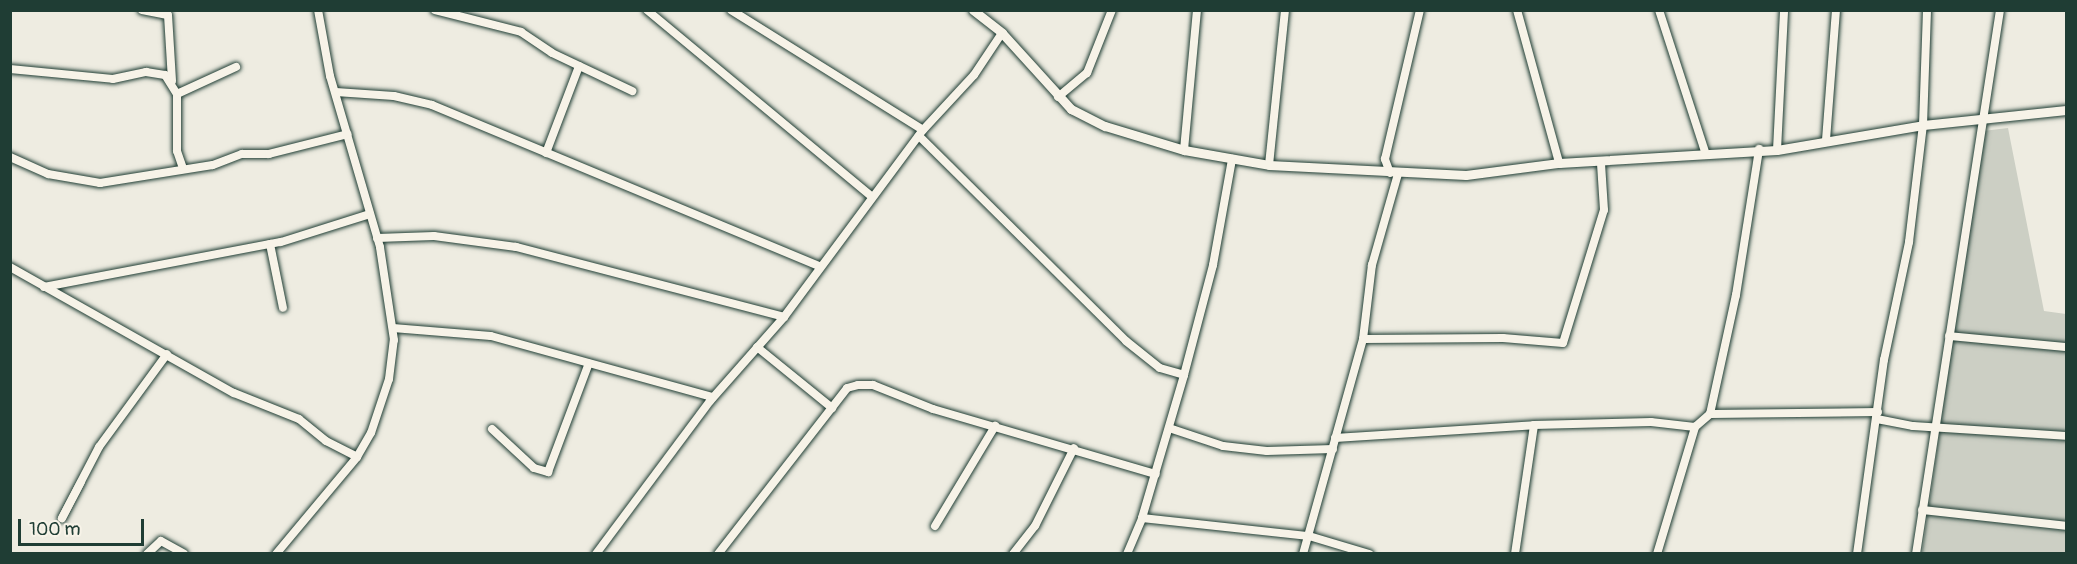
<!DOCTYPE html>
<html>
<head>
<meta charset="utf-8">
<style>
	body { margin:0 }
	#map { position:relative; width:2077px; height:564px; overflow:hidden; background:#eeece1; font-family:Pangolin,sans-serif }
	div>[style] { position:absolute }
	.green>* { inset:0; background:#cccfc4 }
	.roads { filter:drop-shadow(0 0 2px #1f3d34) drop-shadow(0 0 2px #1f3d34) }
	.minor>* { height:8px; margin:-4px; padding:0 4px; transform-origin:4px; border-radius:4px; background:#f7f3e8 }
	.tertiary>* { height:9px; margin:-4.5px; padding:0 4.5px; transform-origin:4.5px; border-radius:4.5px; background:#f7f3e8 }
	span { translate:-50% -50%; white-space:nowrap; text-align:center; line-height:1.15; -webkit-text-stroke:6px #f7f3e8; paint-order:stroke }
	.frame { position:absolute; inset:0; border:12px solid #1f3d34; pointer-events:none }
	.scale { position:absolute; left:18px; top:519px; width:126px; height:27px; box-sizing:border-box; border:3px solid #1f3d34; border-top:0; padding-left:8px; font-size:18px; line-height:21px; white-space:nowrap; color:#1f3d34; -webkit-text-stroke:4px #f7f3e8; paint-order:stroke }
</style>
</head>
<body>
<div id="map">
	<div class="green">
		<i style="clip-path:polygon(2008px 128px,2044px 311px,2066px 314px,2066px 553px,1922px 554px,1983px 131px)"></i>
	</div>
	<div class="roads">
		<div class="minor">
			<i style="left:142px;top:10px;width:26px;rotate:11deg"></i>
			<i style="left:168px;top:15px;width:66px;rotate:86.5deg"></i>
			<i style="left:435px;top:10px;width:89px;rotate:14.3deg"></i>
			<i style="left:521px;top:32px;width:37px;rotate:34deg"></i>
			<i style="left:552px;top:53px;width:89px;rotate:25.4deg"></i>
			<i style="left:647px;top:10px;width:291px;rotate:39.7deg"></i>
			<i style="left:731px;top:10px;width:226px;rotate:32deg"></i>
			<i style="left:1517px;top:10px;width:159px;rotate:74.6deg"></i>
			<i style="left:1659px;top:10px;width:152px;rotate:72deg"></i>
			<i style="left:10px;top:69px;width:103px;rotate:5.5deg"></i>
			<i style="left:113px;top:79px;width:34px;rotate:-12deg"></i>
			<i style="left:146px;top:72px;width:19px;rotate:9deg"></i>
			<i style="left:165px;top:75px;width:22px;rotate:58deg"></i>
			<i style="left:177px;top:94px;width:57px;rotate:90deg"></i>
			<i style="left:177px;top:151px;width:18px;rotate:71deg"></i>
			<i style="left:336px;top:92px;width:58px;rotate:3.9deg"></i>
			<i style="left:394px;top:96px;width:39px;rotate:13deg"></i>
			<i style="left:432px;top:105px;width:421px;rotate:22.6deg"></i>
			<i style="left:177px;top:94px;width:65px;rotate:-24.6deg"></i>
			<i style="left:1058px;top:97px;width:38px;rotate:-40deg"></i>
			<i style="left:1087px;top:73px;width:68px;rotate:-68.4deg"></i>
			<i style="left:919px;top:136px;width:291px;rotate:44.7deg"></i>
			<i style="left:1126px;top:341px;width:43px;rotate:38.5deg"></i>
			<i style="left:1160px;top:368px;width:25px;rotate:16deg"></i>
			<i style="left:1826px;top:140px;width:130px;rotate:-85.6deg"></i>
			<i style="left:1184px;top:150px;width:141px;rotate:-84.7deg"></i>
			<i style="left:1777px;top:150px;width:140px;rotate:-87.1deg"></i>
			<i style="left:546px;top:153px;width:93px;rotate:-69.2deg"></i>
			<i style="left:10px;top:157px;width:42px;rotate:24.1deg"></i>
			<i style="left:48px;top:174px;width:53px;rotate:9.8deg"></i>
			<i style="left:100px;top:183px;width:114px;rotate:-9.1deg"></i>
			<i style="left:213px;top:165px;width:31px;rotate:-21deg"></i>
			<i style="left:242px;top:154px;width:27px"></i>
			<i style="left:269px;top:154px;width:81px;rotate:-14.2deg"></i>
			<i style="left:1269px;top:165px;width:156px;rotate:-84.1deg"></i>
			<i style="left:1390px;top:173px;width:15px;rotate:-110deg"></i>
			<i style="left:1385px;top:159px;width:153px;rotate:-76.8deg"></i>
			<i style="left:377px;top:238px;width:57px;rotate:-2deg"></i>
			<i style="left:434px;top:236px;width:83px;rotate:7.6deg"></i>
			<i style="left:516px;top:247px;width:277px;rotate:14.6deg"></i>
			<i style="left:270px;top:244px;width:65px;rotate:78.5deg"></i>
			<i style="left:10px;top:267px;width:257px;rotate:29.4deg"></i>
			<i style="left:234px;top:393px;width:70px;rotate:21.8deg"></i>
			<i style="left:299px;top:419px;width:35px;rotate:39deg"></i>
			<i style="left:326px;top:441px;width:35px;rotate:27deg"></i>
			<i style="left:44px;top:287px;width:241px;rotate:-10.8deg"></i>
			<i style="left:281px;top:242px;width:93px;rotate:-17.5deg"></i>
			<i style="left:393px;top:328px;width:98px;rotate:4.7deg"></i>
			<i style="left:491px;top:336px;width:230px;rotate:15.4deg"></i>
			<i style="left:1949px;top:336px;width:118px;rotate:5.4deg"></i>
			<i style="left:1363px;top:339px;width:140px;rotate:-0.4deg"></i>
			<i style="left:1503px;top:338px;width:60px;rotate:4.8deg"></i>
			<i style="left:1563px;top:343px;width:139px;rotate:-72.9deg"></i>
			<i style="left:1604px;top:210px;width:46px;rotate:-93.7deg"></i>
			<i style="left:757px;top:347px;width:97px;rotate:39.1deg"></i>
			<i style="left:1710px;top:414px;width:168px;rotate:-0.7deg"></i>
			<i style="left:1877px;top:419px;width:37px;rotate:11deg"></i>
			<i style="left:1913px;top:426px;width:153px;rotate:3.7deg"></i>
			<i style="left:1169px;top:428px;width:57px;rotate:18.4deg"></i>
			<i style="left:1223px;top:446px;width:44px;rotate:6.5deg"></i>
			<i style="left:1267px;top:451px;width:66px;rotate:-1.7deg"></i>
			<i style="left:492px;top:429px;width:57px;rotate:42.9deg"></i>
			<i style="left:534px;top:468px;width:15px;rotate:16deg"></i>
			<i style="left:548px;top:472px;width:116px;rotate:-69.4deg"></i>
			<i style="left:1335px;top:438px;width:199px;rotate:-3.7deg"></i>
			<i style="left:1534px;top:425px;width:117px;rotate:-1.5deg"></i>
			<i style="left:1651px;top:422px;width:44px;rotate:6.5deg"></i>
			<i style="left:81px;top:482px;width:41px;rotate:117.8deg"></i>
			<i style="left:62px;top:518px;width:80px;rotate:-62.5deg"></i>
			<i style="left:99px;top:447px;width:115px;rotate:-53.8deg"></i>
			<i style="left:1922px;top:510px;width:145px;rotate:6.3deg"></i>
			<i style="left:1142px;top:518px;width:168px;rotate:6.2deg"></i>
			<i style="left:1309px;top:536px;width:63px;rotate:16.7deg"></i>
			<i style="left:935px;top:526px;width:117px;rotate:-59deg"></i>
			<i style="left:147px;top:554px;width:19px;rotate:-43deg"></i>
			<i style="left:161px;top:541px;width:26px;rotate:29deg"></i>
			<i style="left:276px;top:554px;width:126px;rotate:-50.1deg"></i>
			<i style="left:357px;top:457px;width:28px;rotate:-60deg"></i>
			<i style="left:371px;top:433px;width:57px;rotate:-71.6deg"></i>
			<i style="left:389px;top:379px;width:39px;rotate:-83deg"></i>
			<i style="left:394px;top:340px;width:94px;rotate:-98.6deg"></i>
			<i style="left:380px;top:247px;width:178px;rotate:-106.3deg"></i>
			<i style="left:330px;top:76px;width:67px;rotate:-100.3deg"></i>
			<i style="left:596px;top:554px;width:191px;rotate:-53.3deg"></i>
			<i style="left:710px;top:401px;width:112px;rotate:-48.6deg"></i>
			<i style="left:784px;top:317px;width:233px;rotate:-53.4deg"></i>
			<i style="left:923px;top:130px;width:75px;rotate:-47.2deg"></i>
			<i style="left:974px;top:75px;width:50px;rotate:-56.3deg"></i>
			<i style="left:718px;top:554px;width:210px;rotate:-52.1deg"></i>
			<i style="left:847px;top:388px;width:11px;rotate:-15deg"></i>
			<i style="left:858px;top:385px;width:15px"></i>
			<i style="left:873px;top:385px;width:65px;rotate:21.8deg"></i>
			<i style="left:933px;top:409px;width:232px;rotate:16.3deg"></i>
			<i style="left:1013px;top:554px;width:36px;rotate:-52deg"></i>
			<i style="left:1035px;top:526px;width:87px;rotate:-63.4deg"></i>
			<i style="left:1127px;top:554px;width:39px;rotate:-67deg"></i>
			<i style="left:1142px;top:518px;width:149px;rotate:-73.6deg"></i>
			<i style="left:1184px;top:375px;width:114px;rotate:-75.2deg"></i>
			<i style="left:1213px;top:265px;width:108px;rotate:-79.8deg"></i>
			<i style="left:1303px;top:554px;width:223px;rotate:-74.4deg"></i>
			<i style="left:1363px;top:339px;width:75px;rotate:-83.1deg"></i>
			<i style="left:1372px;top:265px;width:95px;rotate:-74.1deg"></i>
			<i style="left:1515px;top:554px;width:130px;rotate:-81.6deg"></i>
			<i style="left:1657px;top:554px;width:133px;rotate:-73.3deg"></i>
			<i style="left:1695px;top:427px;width:20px;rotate:-41deg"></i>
			<i style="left:1710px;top:414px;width:122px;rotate:-77.7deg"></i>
			<i style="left:1736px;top:295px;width:148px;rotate:-81deg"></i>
			<i style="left:1857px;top:554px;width:196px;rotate:-82.1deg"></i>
			<i style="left:1884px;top:360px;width:121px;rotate:-78deg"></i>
			<i style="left:1909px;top:242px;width:118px;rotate:-83.2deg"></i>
			<i style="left:1923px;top:125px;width:115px;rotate:-88deg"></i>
			<i style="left:1916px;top:554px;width:550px;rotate:-81.22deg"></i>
		</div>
		<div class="tertiary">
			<i style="left:973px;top:10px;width:37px;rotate:38deg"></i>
			<i style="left:1002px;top:33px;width:103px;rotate:47.8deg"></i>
			<i style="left:1071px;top:109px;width:38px;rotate:27deg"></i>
			<i style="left:1105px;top:126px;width:83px;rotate:16.9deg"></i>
			<i style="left:1184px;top:150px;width:86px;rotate:10deg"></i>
			<i style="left:1269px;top:165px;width:197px;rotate:2.9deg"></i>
			<i style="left:1466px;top:175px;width:94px;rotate:-7.4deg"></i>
			<i style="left:1559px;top:163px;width:218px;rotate:-3.4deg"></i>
			<i style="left:1777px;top:150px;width:148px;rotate:-9.7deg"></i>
			<i style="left:1923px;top:125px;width:144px;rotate:-6deg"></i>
		</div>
	</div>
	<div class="frame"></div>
	<div class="scale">100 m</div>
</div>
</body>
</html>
